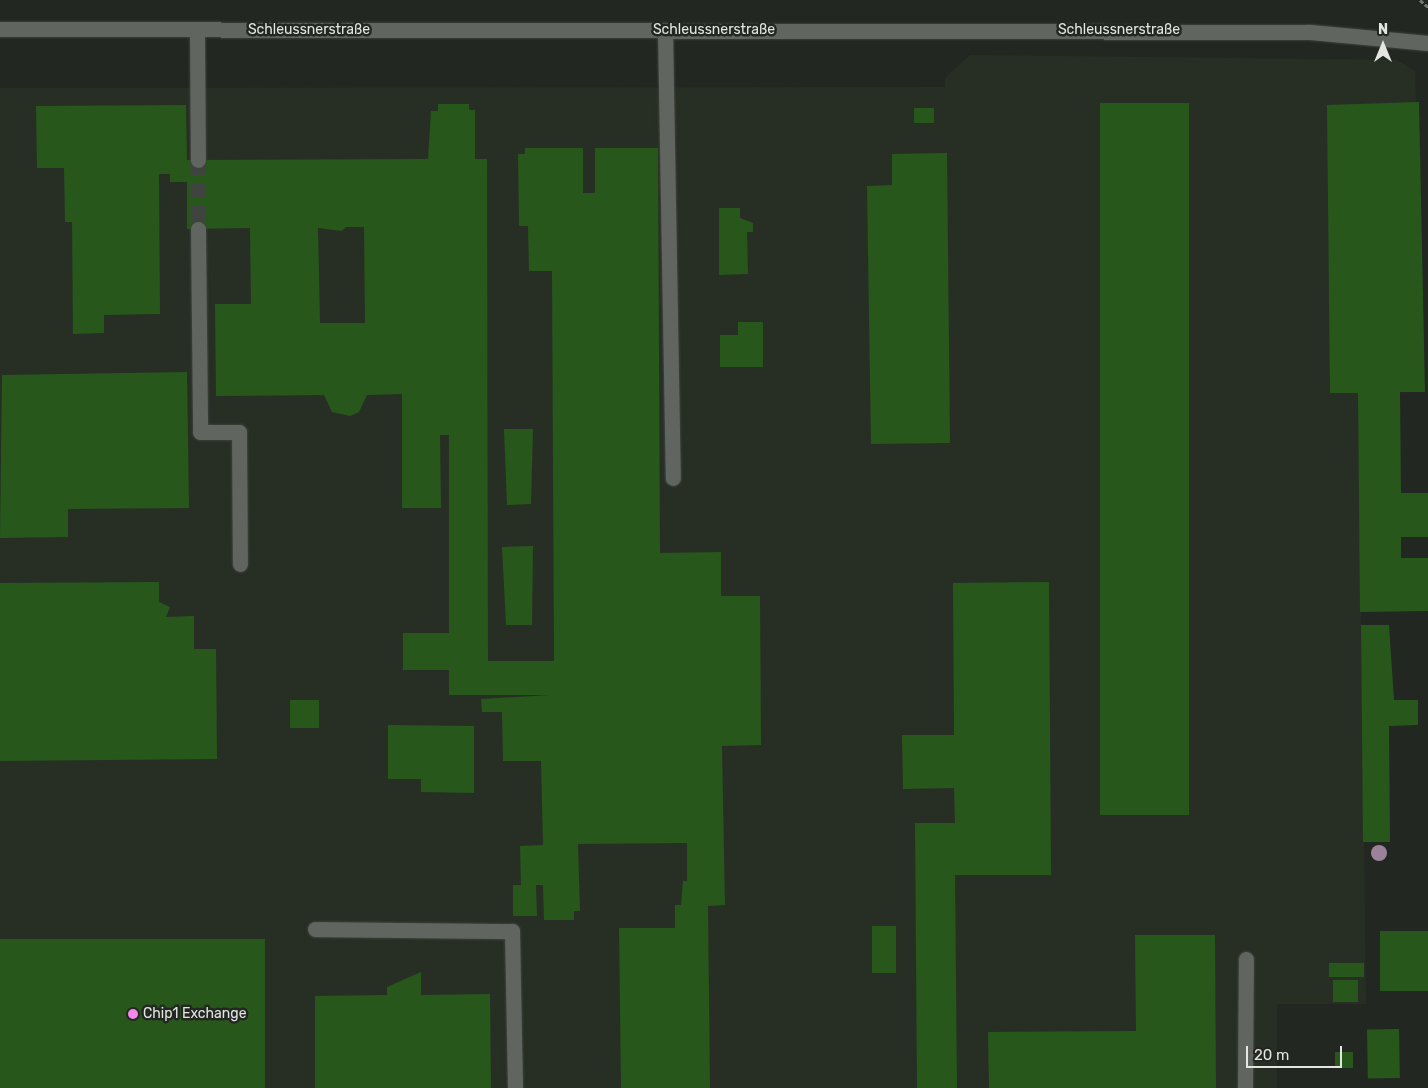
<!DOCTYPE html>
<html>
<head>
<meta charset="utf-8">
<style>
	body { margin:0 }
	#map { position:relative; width:1428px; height:1088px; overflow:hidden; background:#232722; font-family:Rubik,sans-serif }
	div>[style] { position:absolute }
	.built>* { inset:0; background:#272f25 }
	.building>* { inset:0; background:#28571c; transform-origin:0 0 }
	.minor-tunnel>* { height:15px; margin-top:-7.5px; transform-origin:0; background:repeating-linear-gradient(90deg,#40443f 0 15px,transparent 0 23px) }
	.path>* { height:3px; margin-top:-1.5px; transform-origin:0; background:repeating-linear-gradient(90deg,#747773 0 4px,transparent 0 6.5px) }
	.roads { filter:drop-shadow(0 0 1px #3f433e) drop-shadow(0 0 1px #3f433e) }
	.minor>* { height:15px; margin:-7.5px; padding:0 7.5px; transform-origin:7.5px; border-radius:7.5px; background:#61655f }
	.trees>* { width:16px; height:16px; margin:-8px; border-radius:50%; background:#9c8298 }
	.dots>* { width:14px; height:14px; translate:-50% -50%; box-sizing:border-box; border:2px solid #232722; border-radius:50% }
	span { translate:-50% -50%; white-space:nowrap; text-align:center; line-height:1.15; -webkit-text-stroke:5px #232722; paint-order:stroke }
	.street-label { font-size:14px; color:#e2e5e1 }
	.poi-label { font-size:14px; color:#e2e5e1 }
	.left { translate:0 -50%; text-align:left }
	.north { position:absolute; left:1358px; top:20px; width:50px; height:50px; -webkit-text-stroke:4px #232722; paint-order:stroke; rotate:0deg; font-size:14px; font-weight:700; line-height:20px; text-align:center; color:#e2e5e1 }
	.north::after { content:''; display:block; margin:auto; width:18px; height:22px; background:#e2e5e1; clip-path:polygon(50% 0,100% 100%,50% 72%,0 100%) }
	.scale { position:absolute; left:1246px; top:1046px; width:96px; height:22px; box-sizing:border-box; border:2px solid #e2e5e1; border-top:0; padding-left:6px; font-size:15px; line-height:18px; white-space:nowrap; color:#e2e5e1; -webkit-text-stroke:4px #232722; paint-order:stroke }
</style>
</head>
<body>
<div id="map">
	<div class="built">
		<i style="clip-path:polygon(970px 55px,1397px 60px,1415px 71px,1425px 392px,1358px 393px,1366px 1004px,1277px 1004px,1277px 1088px,0 1088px,0 88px,945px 87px,945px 78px)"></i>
	</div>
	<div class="building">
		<i style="clip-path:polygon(1419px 102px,1425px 392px,1400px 392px,1401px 493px,1428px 493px,1428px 537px,1401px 537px,1401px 558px,1428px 558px,1428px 611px,1360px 612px,1358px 393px,1330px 393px,1327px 105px)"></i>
		<i style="left:1189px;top:103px;width:712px;height:89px;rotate:90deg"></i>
		<i style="clip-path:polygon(evenodd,438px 104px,469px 104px,469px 110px,475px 110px,475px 159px,487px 159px,488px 661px,554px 661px,552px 271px,529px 271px,528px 226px,519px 226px,518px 154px,525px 154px,525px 148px,583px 148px,583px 193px,595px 193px,595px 148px,658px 148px,660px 553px,721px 552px,721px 596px,760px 596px,761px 745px,722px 746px,725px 905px,708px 906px,710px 1088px,621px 1088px,619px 928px,675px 928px,675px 905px,681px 905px,683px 881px,687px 881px,687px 843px,578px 844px,580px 911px,574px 911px,574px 920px,544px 920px,543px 885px,536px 885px,537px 916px,513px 916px,513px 885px,521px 885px,520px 846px,543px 845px,541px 761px,503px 761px,502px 712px,482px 712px,481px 699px,551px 695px,449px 695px,449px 670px,403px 670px,403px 633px,449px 633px,449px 435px,440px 435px,441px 508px,402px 508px,402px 394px,367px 395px,359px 412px,350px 416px,332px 412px,324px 395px,216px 396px,215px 304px,251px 304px,250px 228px,187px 229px,187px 182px,170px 182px,170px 174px,159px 174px,160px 314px,104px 315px,104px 333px,73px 334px,72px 222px,65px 222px,64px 168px,37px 168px,36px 106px,186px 105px,187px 160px,428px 159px,431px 111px,438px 111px,438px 104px,346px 227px,364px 227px,365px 323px,320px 323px,318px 228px,342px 231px,346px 227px)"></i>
		<i style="left:934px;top:108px;width:15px;height:20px;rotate:90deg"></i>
		<i style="clip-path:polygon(947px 153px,950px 443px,871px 444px,867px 186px,892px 185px,892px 154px)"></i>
		<i style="clip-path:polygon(719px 208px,740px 208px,740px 218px,753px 223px,753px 232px,747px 232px,748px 274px,719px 275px)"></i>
		<i style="clip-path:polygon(738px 322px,763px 322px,763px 367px,720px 367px,720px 335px,738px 335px)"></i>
		<i style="clip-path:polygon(187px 372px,189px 508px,68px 509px,68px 537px,0 538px,2px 375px)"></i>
		<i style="clip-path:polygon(504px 429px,533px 429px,531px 504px,507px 505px)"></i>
		<i style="clip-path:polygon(533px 546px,532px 625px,506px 625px,502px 547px)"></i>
		<i style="clip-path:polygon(159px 582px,159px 602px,170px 607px,166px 617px,194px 616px,194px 649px,216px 649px,217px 759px,0 761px,0 583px)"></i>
		<i style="clip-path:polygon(1049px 582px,1051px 875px,955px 875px,957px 1088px,917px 1088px,915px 823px,955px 823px,954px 788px,903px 789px,902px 735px,954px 735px,953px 583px)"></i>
		<i style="clip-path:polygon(1361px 625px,1389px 625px,1394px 700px,1418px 700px,1418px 725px,1389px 726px,1390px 842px,1363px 842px)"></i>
		<i style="left:290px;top:700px;width:29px;height:28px"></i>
		<i style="clip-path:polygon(388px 725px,474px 726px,474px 793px,421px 792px,421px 779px,388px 779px)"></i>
		<i style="left:872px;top:926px;width:24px;height:47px"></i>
		<i style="left:1380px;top:931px;width:48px;height:60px"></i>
		<i style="clip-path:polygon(1135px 935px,1215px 935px,1216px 1088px,989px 1088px,988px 1032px,1136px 1031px)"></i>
		<i style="left:265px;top:939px;width:149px;height:265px;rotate:90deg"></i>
		<i style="left:1329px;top:963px;width:35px;height:14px"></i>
		<i style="clip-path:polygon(421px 972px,421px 995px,490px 994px,491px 1088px,315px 1088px,315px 996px,387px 995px,387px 987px)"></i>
		<i style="left:1333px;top:980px;width:25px;height:22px"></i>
		<i style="left:1399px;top:1029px;width:49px;height:32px;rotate:89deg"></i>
		<i style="left:1335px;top:1052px;width:18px;height:16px"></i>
	</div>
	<div class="minor-tunnel">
		<i style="left:198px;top:160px;width:69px;rotate:90deg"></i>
	</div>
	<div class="path">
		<i style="left:1420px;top:0;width:11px;rotate:41deg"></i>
	</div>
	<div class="roads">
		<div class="minor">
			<i style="left:0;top:29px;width:1310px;rotate:0.13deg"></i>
			<i style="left:1310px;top:32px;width:119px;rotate:5.3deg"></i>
			<i style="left:197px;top:29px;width:131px;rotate:89.6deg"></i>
			<i style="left:665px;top:30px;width:448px;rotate:89deg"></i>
			<i style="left:198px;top:229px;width:203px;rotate:89.4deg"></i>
			<i style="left:200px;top:432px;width:39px"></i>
			<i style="left:239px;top:432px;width:132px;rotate:89.6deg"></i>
			<i style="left:315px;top:929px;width:197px;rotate:0.6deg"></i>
			<i style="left:512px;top:931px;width:157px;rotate:88.9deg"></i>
			<i style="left:1245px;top:1088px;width:129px;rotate:-89.6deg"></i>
		</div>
	</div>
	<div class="trees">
		<i style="left:1379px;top:853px"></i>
	</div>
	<div class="dots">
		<i style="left:133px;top:1014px;background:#f788eb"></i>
	</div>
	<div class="street-label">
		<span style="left:309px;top:30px">Schleussnerstraße</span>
		<span style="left:714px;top:30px">Schleussnerstraße</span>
		<span style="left:1119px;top:30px">Schleussnerstraße</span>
	</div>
	<div class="poi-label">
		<span class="left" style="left:143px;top:1014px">Chip1 Exchange</span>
	</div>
	<div class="north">N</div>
	<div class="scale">20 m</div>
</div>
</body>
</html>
